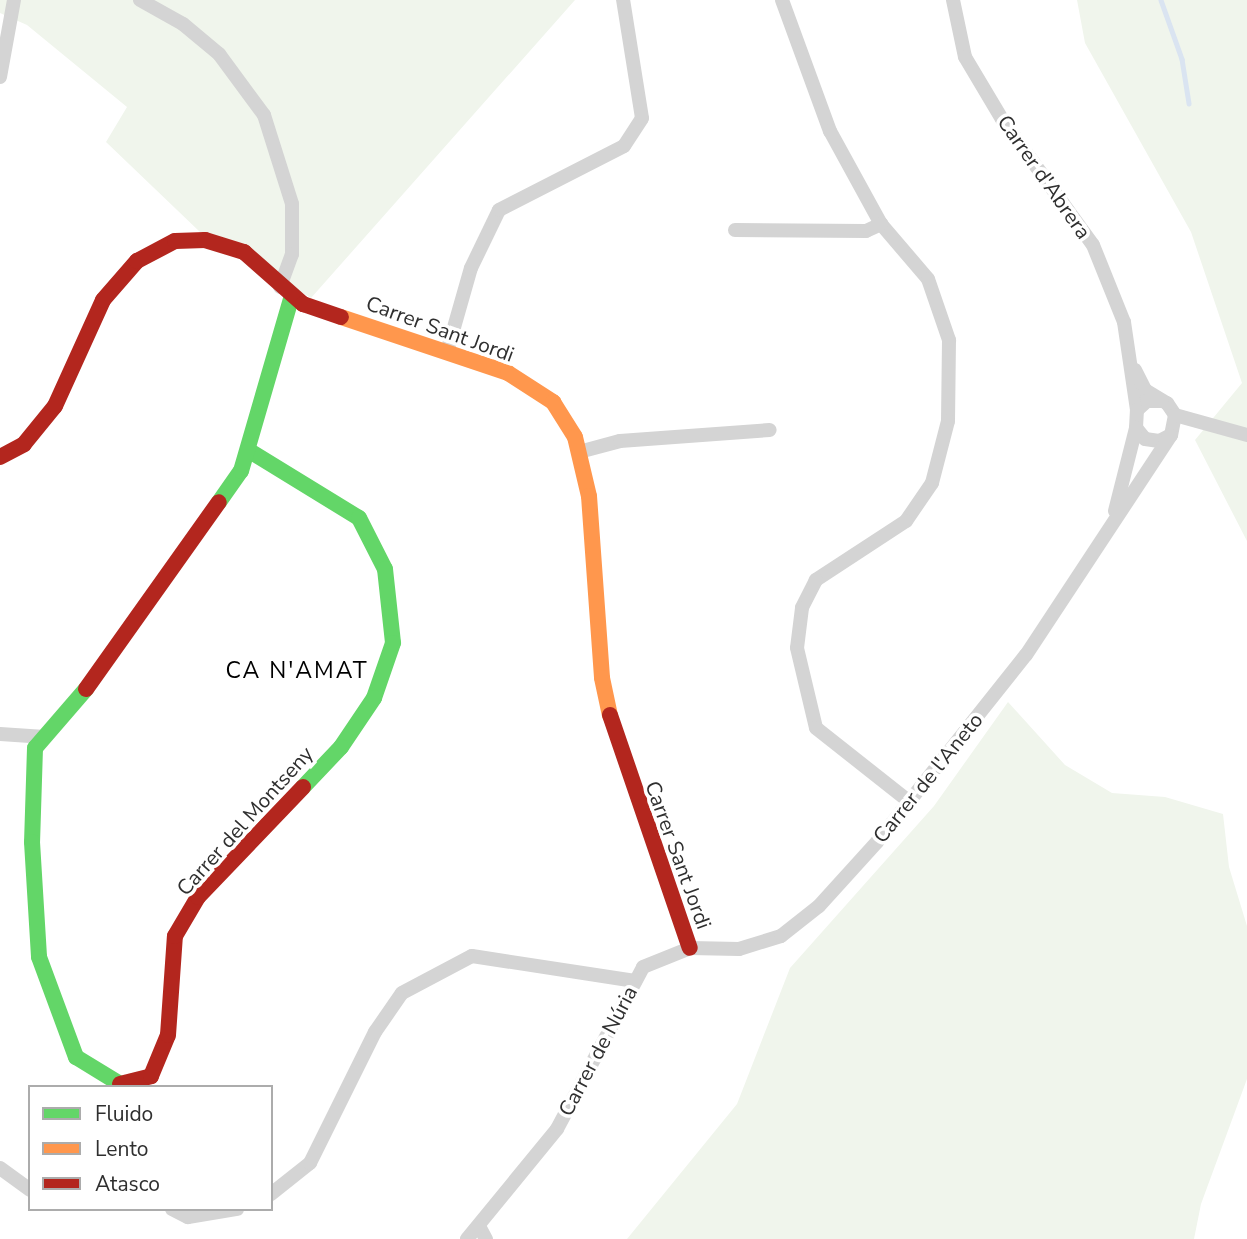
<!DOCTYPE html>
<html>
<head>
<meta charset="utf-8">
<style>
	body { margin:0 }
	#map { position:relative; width:1247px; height:1239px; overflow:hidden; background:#fff; font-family:"Nunito Sans",sans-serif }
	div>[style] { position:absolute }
	.green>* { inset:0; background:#f0f5ec }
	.stream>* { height:4.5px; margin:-2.25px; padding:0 2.25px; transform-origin:2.25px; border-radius:2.25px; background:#dae4f1 }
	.street>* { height:14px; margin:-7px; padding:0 7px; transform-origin:7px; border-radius:7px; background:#d4d4d4 }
	.fast>* { height:16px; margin:-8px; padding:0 8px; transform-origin:8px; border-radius:8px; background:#63d668 }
	.slow>* { height:16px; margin:-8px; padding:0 8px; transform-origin:8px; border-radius:8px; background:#ff974d }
	.jam>* { height:16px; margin:-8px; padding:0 8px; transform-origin:8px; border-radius:8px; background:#b3261e }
	span { translate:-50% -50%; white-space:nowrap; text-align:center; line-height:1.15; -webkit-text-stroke:7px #fff; paint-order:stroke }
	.street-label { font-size:21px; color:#2f2f2f }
	.neighbourhood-label { font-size:23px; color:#000; letter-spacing:2px }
	.legend { position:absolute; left:28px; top:1085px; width:245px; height:126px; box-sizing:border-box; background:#fff; border:2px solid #acacac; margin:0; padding:9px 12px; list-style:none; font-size:21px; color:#2f2f2f }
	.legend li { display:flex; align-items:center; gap:14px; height:35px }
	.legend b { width:35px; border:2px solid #acacac }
</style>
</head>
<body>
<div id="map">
	<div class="green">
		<i style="clip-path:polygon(0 0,575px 0,311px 298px,200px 232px,106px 142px,127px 107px,27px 25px,0 13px)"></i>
		<i style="clip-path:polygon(1077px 0,1247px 0,1247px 541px,1195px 440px,1242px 383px,1191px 232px,1085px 43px)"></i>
		<i style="clip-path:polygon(1008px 702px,1065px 765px,1112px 793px,1165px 797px,1223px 814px,1229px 867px,1247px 926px,1247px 1079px,1201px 1204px,1194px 1239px,627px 1239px,737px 1104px,790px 968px,934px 806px)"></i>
	</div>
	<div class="stream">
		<i style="left:1161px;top:0;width:63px;rotate:70.4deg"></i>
		<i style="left:1182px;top:59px;width:45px;rotate:81deg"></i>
	</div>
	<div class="street">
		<i style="left:140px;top:0;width:49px;rotate:29.2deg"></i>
		<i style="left:183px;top:24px;width:47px;rotate:39.8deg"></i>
		<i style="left:219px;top:54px;width:76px;rotate:53.6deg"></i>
		<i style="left:264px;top:115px;width:93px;rotate:72.5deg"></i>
		<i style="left:292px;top:204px;width:50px;rotate:90deg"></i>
		<i style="left:292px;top:254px;width:35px;rotate:110deg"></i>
		<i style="left:782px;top:0;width:140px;rotate:69.9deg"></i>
		<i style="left:830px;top:131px;width:106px;rotate:61.3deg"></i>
		<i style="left:881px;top:224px;width:72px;rotate:49.5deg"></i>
		<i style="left:928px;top:279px;width:65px;rotate:71deg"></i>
		<i style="left:949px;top:340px;width:81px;rotate:90.7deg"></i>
		<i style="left:948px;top:421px;width:64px;rotate:104.5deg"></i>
		<i style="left:932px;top:483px;width:46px;rotate:124.4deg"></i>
		<i style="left:906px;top:521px;width:108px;rotate:146.8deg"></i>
		<i style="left:816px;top:580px;width:31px;rotate:117deg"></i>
		<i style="left:802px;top:608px;width:40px;rotate:97.1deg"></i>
		<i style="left:797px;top:648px;width:82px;rotate:76.6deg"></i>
		<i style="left:816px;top:728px;width:121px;rotate:38.3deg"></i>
		<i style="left:953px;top:0;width:58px;rotate:78.1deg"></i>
		<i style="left:965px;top:57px;width:72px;rotate:59.2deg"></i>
		<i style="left:1002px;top:119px;width:155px;rotate:54.2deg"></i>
		<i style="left:1093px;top:245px;width:83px;rotate:68.1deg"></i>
		<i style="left:1124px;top:322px;width:89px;rotate:81.6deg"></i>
		<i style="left:0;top:77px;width:78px;rotate:-79.7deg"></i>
		<i style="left:735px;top:230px;width:131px;rotate:0.4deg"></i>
		<i style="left:866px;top:231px;width:17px;rotate:-25deg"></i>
		<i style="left:447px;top:352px;width:87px;rotate:-74.1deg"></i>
		<i style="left:471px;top:268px;width:64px;rotate:-64.2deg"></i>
		<i style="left:499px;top:210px;width:140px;rotate:-27.1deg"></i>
		<i style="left:624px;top:146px;width:33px;rotate:-57deg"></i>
		<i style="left:642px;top:118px;width:120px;rotate:-99.1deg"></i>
		<i style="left:1135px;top:370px;width:22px;rotate:63deg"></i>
		<i style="left:1145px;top:390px;width:26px;rotate:31deg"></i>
		<i style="left:1167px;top:403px;width:14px;rotate:56deg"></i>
		<i style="left:1175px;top:415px;width:20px;rotate:101deg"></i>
		<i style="left:1171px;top:435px;width:13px;rotate:153deg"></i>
		<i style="left:1159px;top:441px;width:14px;rotate:-172deg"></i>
		<i style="left:1145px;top:439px;width:14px;rotate:-129deg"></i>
		<i style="left:1136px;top:428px;width:18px;rotate:-87deg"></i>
		<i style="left:1137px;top:410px;width:13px;rotate:-42deg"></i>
		<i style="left:1147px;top:401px;width:15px"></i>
		<i style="left:1175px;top:415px;width:75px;rotate:15.5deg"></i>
		<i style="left:579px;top:452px;width:42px;rotate:-15deg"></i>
		<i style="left:620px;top:441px;width:150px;rotate:-4.2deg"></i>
		<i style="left:1115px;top:511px;width:86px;rotate:-75.8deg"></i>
		<i style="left:0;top:734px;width:45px;rotate:3.8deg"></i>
		<i style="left:0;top:1168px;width:37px;rotate:36deg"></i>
		<i style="left:271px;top:1194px;width:50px;rotate:-38.5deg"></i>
		<i style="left:310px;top:1163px;width:146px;rotate:-63.6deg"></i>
		<i style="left:375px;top:1032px;width:47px;rotate:-55.3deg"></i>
		<i style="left:402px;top:993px;width:79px;rotate:-27.9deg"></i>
		<i style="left:472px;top:956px;width:165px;rotate:8.7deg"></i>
		<i style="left:172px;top:1209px;width:18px;rotate:27deg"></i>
		<i style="left:188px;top:1217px;width:50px;rotate:-9.3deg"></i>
		<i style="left:479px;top:1226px;width:15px;rotate:62deg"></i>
		<i style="left:467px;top:1239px;width:142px;rotate:-50.7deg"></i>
		<i style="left:557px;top:1129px;width:183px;rotate:-62deg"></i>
		<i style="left:643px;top:967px;width:51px;rotate:-22deg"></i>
		<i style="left:690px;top:948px;width:49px;rotate:1.2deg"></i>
		<i style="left:739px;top:949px;width:44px;rotate:-17.2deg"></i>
		<i style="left:781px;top:936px;width:48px;rotate:-38.3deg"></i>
		<i style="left:819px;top:906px;width:86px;rotate:-47.8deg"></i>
		<i style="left:877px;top:842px;width:239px;rotate:-51.5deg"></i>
		<i style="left:1026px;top:655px;width:263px;rotate:-56.6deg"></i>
	</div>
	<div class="fast">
		<i style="left:248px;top:450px;width:130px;rotate:31.5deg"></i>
		<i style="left:359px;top:518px;width:57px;rotate:63deg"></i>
		<i style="left:385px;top:569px;width:74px;rotate:83.8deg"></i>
		<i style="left:393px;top:643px;width:58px;rotate:109.1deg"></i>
		<i style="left:374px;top:698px;width:59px;rotate:124deg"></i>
		<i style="left:341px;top:747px;width:55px;rotate:133.5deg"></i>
		<i style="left:219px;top:502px;width:38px;rotate:-55deg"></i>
		<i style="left:241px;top:471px;width:182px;rotate:-73.8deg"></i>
		<i style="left:86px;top:689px;width:78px;rotate:130.8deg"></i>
		<i style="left:35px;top:748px;width:94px;rotate:91.8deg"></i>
		<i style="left:32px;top:842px;width:115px;rotate:86.5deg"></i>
		<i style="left:39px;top:957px;width:107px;rotate:69.7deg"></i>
		<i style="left:76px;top:1057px;width:52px;rotate:31.5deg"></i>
	</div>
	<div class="slow">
		<i style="left:341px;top:317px;width:176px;rotate:18.5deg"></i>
		<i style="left:508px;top:373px;width:54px;rotate:32.8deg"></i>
		<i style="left:553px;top:402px;width:41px;rotate:57.8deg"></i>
		<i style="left:575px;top:437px;width:61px;rotate:76.7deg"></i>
		<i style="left:589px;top:496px;width:182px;rotate:85.9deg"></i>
		<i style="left:602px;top:678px;width:38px;rotate:78deg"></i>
	</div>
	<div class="jam">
		<i style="left:0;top:457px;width:27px;rotate:-28deg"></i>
		<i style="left:24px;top:444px;width:49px;rotate:-50.8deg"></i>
		<i style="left:55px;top:406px;width:116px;rotate:-65.6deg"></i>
		<i style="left:103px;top:300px;width:52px;rotate:-48.9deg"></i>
		<i style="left:137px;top:261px;width:43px;rotate:-27.8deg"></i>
		<i style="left:175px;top:241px;width:30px;rotate:-2deg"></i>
		<i style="left:205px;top:240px;width:41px;rotate:17.1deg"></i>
		<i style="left:244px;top:252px;width:79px;rotate:41.4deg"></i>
		<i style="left:303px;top:304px;width:40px;rotate:18.9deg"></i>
		<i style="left:86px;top:689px;width:229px;rotate:-54.6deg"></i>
		<i style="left:610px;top:715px;width:246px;rotate:71.1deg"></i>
		<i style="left:120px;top:1084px;width:32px;rotate:-14deg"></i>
		<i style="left:151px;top:1076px;width:44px;rotate:-67.5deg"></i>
		<i style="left:168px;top:1035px;width:99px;rotate:-86deg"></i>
		<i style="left:175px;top:936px;width:45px;rotate:-59.5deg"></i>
		<i style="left:198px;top:897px;width:152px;rotate:-46.3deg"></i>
	</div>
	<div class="street-label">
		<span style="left:1044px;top:177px;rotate:55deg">Carrer d'Abrera</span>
		<span style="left:440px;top:329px;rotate:20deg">Carrer Sant Jordi</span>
		<span style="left:928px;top:778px;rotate:-51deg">Carrer de l'Aneto</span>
		<span style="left:245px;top:821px;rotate:-48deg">Carrer del Montseny</span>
		<span style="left:678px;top:855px;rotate:70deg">Carrer Sant Jordi</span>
		<span style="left:598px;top:1051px;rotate:-62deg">Carrer de Núria</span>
	</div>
	<div class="neighbourhood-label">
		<span style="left:297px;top:671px">CA N'AMAT</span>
	</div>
	<ul class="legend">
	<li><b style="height:9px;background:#63d668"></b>Fluido</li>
	<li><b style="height:9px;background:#ff974d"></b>Lento</li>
	<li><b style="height:9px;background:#b3261e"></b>Atasco</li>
	</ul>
</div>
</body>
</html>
